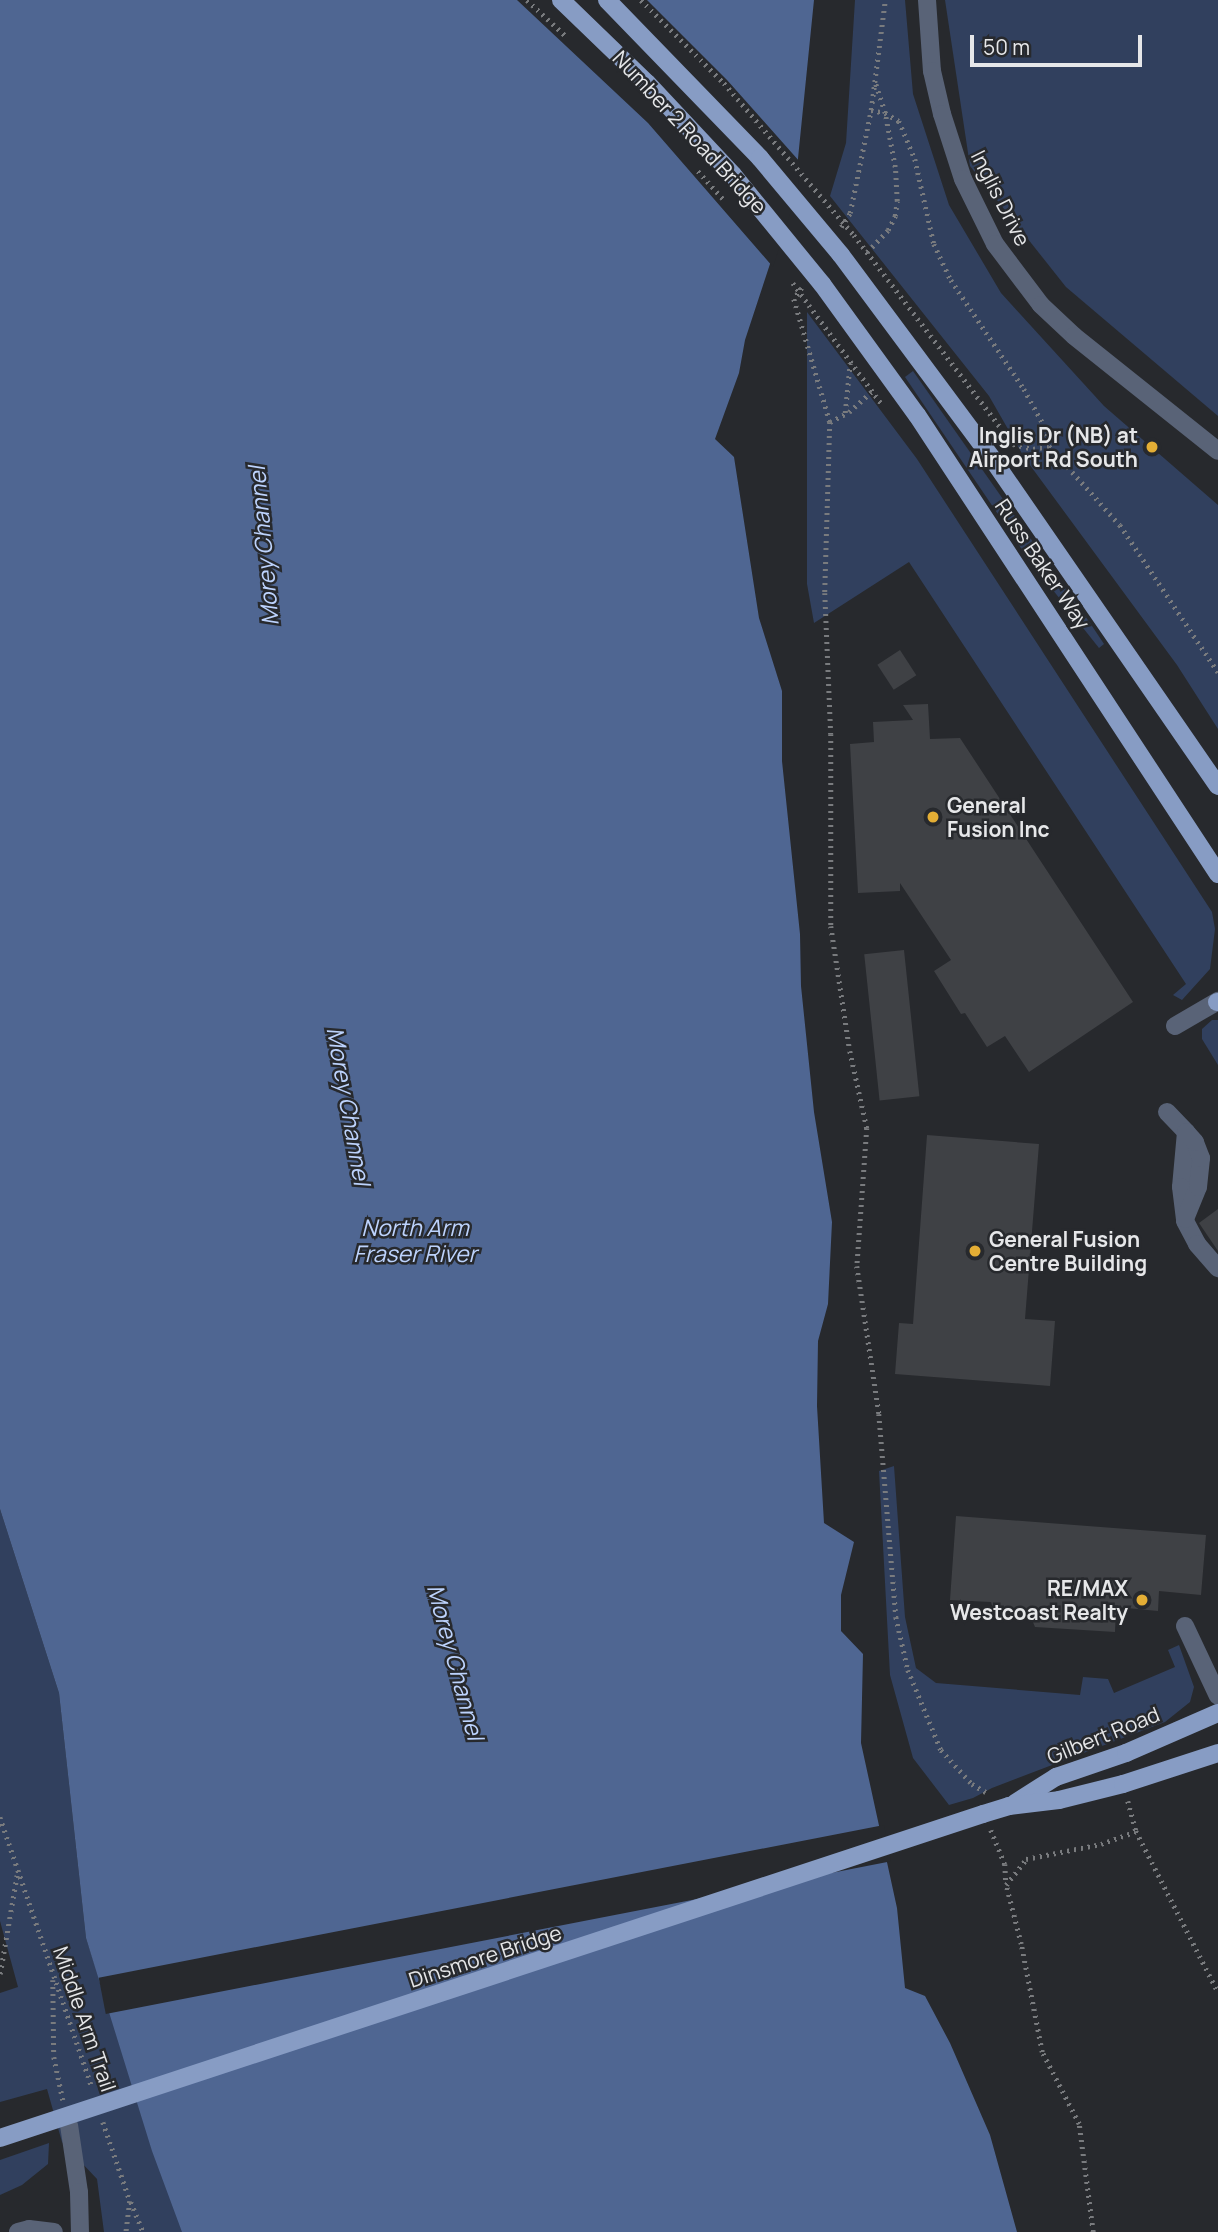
<!DOCTYPE html>
<html>
<head>
<meta charset="utf-8">
<style>
	body { margin:0 }
	#map { position:relative; width:1218px; height:2232px; overflow:hidden; background:#27292d; font-family:Manrope,sans-serif }
	div>[style] { position:absolute }
	.green>* { inset:0; background:#31405e }
	.water>* { inset:0; background:#4f6692 }
	.pier>* { inset:0; background:#27292d; transform-origin:0 0 }
	.building>* { inset:0; background:#3f4145; transform-origin:0 0 }
	.path>* { height:4.5px; margin-top:-2.25px; transform-origin:0; background:repeating-linear-gradient(90deg,#797b7e 0 2px,transparent 0 7px) }
	.minor>* { height:18px; margin:-9px; padding:0 9px; transform-origin:9px; border-radius:9px; background:#596377 }
	.major>* { height:18px; margin:-9px; padding:0 9px; transform-origin:9px; border-radius:9px; background:#879cc4 }
	.path-bridge>* { height:4.5px; margin-top:-2.25px; transform-origin:0; background:repeating-linear-gradient(90deg,#797b7e 0 2px,transparent 0 7px) }
	.major-bridge>* { height:18px; margin:-9px; padding:0 9px; transform-origin:9px; border-radius:9px; background:#879cc4 }
	.dots>* { width:19px; height:19px; translate:-50% -50%; box-sizing:border-box; border:4px solid #27292d; border-radius:50% }
	span { translate:-50% -50%; white-space:nowrap; text-align:center; line-height:1.15; -webkit-text-stroke:5px #27292d; paint-order:stroke }
	.street-label { font-size:21px; color:#e6e7e9 }
	.poi-label { font-size:21px; color:#e6e7e9; font-weight:700 }
	.right { translate:-100% -50%; text-align:right }
	.left { translate:0 -50%; text-align:left }
	.water-label { font-size:23px; color:#bdd3fd; font-style:italic }
	.scale { position:absolute; left:970px; top:35px; width:172px; height:32px; box-sizing:border-box; border:4px solid #e6e7e9; border-top:0; padding-left:9px; font-size:21px; line-height:24px; white-space:nowrap; color:#e6e7e9; -webkit-text-stroke:5px #27292d; paint-order:stroke }
</style>
</head>
<body>
<div id="map">
	<div class="green">
		<i style="clip-path:polygon(855px 0,905px 0,913px 94px,949px 205px,1001px 293px,1104px 406px,1218px 505px,1218px 729px,1177px 665px,1024px 457px,989px 396px,830px 196px,846px 143px)"></i>
		<i style="clip-path:polygon(945px 0,1218px 0,1218px 416px,1066px 287px,970px 166px)"></i>
		<i style="clip-path:polygon(807px 312px,917px 459px,1212px 912px,1215px 929px,1210px 969px,1182px 1000px,1173px 995px,1186px 984px,909px 562px,814px 623px,807px 584px)"></i>
		<i style="clip-path:polygon(913px 371px,1090px 623px,1104px 644px,1099px 648px,1029px 560px,905px 377px)"></i>
		<i style="clip-path:polygon(1212px 1020px,1218px 1020px,1218px 1065px,1202px 1039px,1202px 1029px)"></i>
		<i style="clip-path:polygon(894px 1466px,905px 1617px,916px 1668px,936px 1683px,1080px 1695px,1083px 1677px,1108px 1679px,1114px 1693px,1175px 1667px,1168px 1650px,1179px 1645px,1194px 1687px,1190px 1702px,1165px 1722px,992px 1788px,973px 1798px,949px 1805px,913px 1758px,890px 1675px,879px 1471px)"></i>
		<i style="clip-path:polygon(0 1509px,59px 1693px,86px 1938px,183px 2232px,104px 2232px,97px 2179px,62px 2142px,47px 2089px,0 2102px,0 1993px,18px 1987px,0 1921px)"></i>
		<i style="clip-path:polygon(49px 2143px,48px 2164px,22px 2185px,0 2195px,0 2160px)"></i>
	</div>
	<div class="water">
		<i style="clip-path:polygon(0 0,814px 0,795px 188px,745px 340px,739px 373px,715px 439px,734px 457px,759px 618px,782px 691px,782px 761px,800px 934px,801px 986px,814px 1112px,832px 1222px,828px 1304px,818px 1341px,817px 1406px,824px 1523px,854px 1542px,841px 1595px,841px 1631px,863px 1654px,861px 1743px,897px 1908px,905px 1988px,925px 1996px,950px 2043px,990px 2135px,1017px 2232px,182px 2232px,152px 2151px,86px 1938px,59px 1693px,0 1509px)"></i>
	</div>
	<div class="pier">
		<i style="clip-path:polygon(517px 0,647px 0,727px 80px,800px 162px,798px 189px,773px 267px,648px 123px)"></i>
		<i style="left:884px;top:1825px;width:37px;height:800px;rotate:79deg"></i>
	</div>
	<div class="building">
		<i style="left:900px;top:650px;width:30px;height:27px;rotate:57deg"></i>
		<i style="clip-path:polygon(928px 704px,930px 739px,960px 738px,1133px 1002px,1029px 1072px,1005px 1036px,987px 1047px,965px 1013px,961px 1014px,934px 971px,951px 960px,900px 883px,900px 891px,858px 893px,850px 744px,874px 742px,873px 722px,913px 720px,903px 705px)"></i>
		<i style="left:904px;top:950px;width:147px;height:40px;rotate:84deg"></i>
		<i style="clip-path:polygon(927px 1135px,1039px 1144px,1025px 1319px,1055px 1321px,1050px 1386px,895px 1374px,899px 1323px,913px 1324px)"></i>
		<i style="clip-path:polygon(1218px 1209px,1218px 1251px,1199px 1223px)"></i>
		<i style="clip-path:polygon(956px 1516px,1206px 1535px,1201px 1595px,1159px 1591px,1158px 1611px,1116px 1607px,1115px 1632px,1035px 1627px,1030px 1615px,994px 1613px,991px 1602px,950px 1600px)"></i>
	</div>
	<div class="path">
		<i style="left:871px;top:110px;width:111px;rotate:-82.7deg"></i>
		<i style="left:841px;top:227px;width:17px;rotate:-57deg"></i>
		<i style="left:850px;top:213px;width:105px;rotate:-78.5deg"></i>
		<i style="left:871px;top:110px;width:14px;rotate:12deg"></i>
		<i style="left:885px;top:113px;width:16px;rotate:30deg"></i>
		<i style="left:899px;top:121px;width:41px;rotate:67.2deg"></i>
		<i style="left:915px;top:159px;width:87px;rotate:77.4deg"></i>
		<i style="left:934px;top:244px;width:40px;rotate:65deg"></i>
		<i style="left:951px;top:280px;width:131px;rotate:56.2deg"></i>
		<i style="left:1024px;top:389px;width:43px;rotate:61.1deg"></i>
		<i style="left:1045px;top:427px;width:19px;rotate:78deg"></i>
		<i style="left:1049px;top:446px;width:106px;rotate:48.1deg"></i>
		<i style="left:1120px;top:525px;width:177px;rotate:56.3deg"></i>
		<i style="left:854px;top:235px;width:263px;rotate:52.7deg"></i>
		<i style="left:867px;top:252px;width:30px;rotate:-46deg"></i>
		<i style="left:888px;top:230px;width:16px;rotate:-63deg"></i>
		<i style="left:895px;top:216px;width:15px;rotate:-82deg"></i>
		<i style="left:897px;top:201px;width:34px;rotate:-93deg"></i>
		<i style="left:895px;top:167px;width:55px;rotate:-100.5deg"></i>
		<i style="left:885px;top:113px;width:32px;rotate:-108deg"></i>
		<i style="left:802px;top:288px;width:14px;rotate:126deg"></i>
		<i style="left:794px;top:299px;width:128px;rotate:73.7deg"></i>
		<i style="left:830px;top:422px;width:21px;rotate:-28deg"></i>
		<i style="left:849px;top:412px;width:30px;rotate:-42deg"></i>
		<i style="left:809px;top:305px;width:122px;rotate:53.7deg"></i>
		<i style="left:845px;top:413px;width:50px;rotate:-84.3deg"></i>
		<i style="left:830px;top:422px;width:171px;rotate:91.7deg"></i>
		<i style="left:825px;top:593px;width:141px;rotate:87.6deg"></i>
		<i style="left:831px;top:734px;width:192px;rotate:90deg"></i>
		<i style="left:831px;top:926px;width:126px;rotate:81.4deg"></i>
		<i style="left:850px;top:1051px;width:79px;rotate:77.6deg"></i>
		<i style="left:867px;top:1128px;width:138px;rotate:94.1deg"></i>
		<i style="left:857px;top:1266px;width:150px;rotate:81.5deg"></i>
		<i style="left:879px;top:1414px;width:204px;rotate:85.2deg"></i>
		<i style="left:896px;top:1617px;width:54px;rotate:77.2deg"></i>
		<i style="left:908px;top:1670px;width:87px;rotate:67.6deg"></i>
		<i style="left:941px;top:1750px;width:46px;rotate:47.6deg"></i>
		<i style="left:972px;top:1784px;width:16px;rotate:30deg"></i>
		<i style="left:1013px;top:444px;width:21px;rotate:14deg"></i>
		<i style="left:1033px;top:449px;width:16px;rotate:-11deg"></i>
		<i style="left:1128px;top:1801px;width:31px;rotate:75deg"></i>
		<i style="left:1136px;top:1831px;width:181px;rotate:63deg"></i>
		<i style="left:0;top:1817px;width:285px;rotate:71.2deg"></i>
		<i style="left:991px;top:1830px;width:37px;rotate:68deg"></i>
		<i style="left:1005px;top:1864px;width:20px;rotate:87deg"></i>
		<i style="left:0;top:1974px;width:100px;rotate:-80.3deg"></i>
		<i style="left:53px;top:1980px;width:77px;rotate:89.3deg"></i>
		<i style="left:54px;top:2057px;width:44px;rotate:78.2deg"></i>
		<i style="left:103px;top:2122px;width:83px;rotate:71.1deg"></i>
		<i style="left:130px;top:2201px;width:31px;rotate:97deg"></i>
		<i style="left:131px;top:2202px;width:32px;rotate:68deg"></i>
		<i style="left:1093px;top:2232px;width:109px;rotate:-97.4deg"></i>
		<i style="left:1079px;top:2124px;width:81px;rotate:-117.2deg"></i>
		<i style="left:1042px;top:2052px;width:110px;rotate:-101deg"></i>
		<i style="left:1021px;top:1944px;width:61px;rotate:-104.3deg"></i>
		<i style="left:1006px;top:1885px;width:33px;rotate:-52deg"></i>
		<i style="left:1026px;top:1859px;width:76px;rotate:-11.3deg"></i>
		<i style="left:1101px;top:1844px;width:37px;rotate:-20deg"></i>
	</div>
	<div class="minor">
		<i style="left:927px;top:0;width:71px;rotate:86deg"></i>
		<i style="left:932px;top:71px;width:44px;rotate:76.9deg"></i>
		<i style="left:942px;top:114px;width:68px;rotate:72.1deg"></i>
		<i style="left:963px;top:179px;width:72px;rotate:63.8deg"></i>
		<i style="left:995px;top:244px;width:76px;rotate:53deg"></i>
		<i style="left:1041px;top:305px;width:45px;rotate:43.2deg"></i>
		<i style="left:1074px;top:336px;width:184px;rotate:38.6deg"></i>
		<i style="left:1175px;top:1026px;width:50px;rotate:-30.2deg"></i>
		<i style="left:1167px;top:1112px;width:28px;rotate:46deg"></i>
		<i style="left:1186px;top:1132px;width:55px;rotate:95.2deg"></i>
		<i style="left:1181px;top:1187px;width:34px;rotate:83deg"></i>
		<i style="left:1185px;top:1221px;width:26px;rotate:62deg"></i>
		<i style="left:1197px;top:1244px;width:32px;rotate:49deg"></i>
		<i style="left:1185px;top:1219px;width:35px;rotate:-68deg"></i>
		<i style="left:1198px;top:1187px;width:29px;rotate:-84deg"></i>
		<i style="left:1201px;top:1158px;width:17px;rotate:-111deg"></i>
		<i style="left:1195px;top:1142px;width:13px;rotate:-132deg"></i>
		<i style="left:1185px;top:1626px;width:77px;rotate:64.8deg"></i>
		<i style="left:69px;top:2125px;width:68px;rotate:81.5deg"></i>
		<i style="left:79px;top:2192px;width:40px;rotate:88.6deg"></i>
		<i style="left:18px;top:2232px;width:11px;rotate:-15deg"></i>
		<i style="left:29px;top:2229px;width:25px;rotate:7deg"></i>
	</div>
	<div class="major">
		<i style="left:841px;top:255px;width:255px;rotate:53.4deg"></i>
		<i style="left:993px;top:460px;width:396px;rotate:55.4deg"></i>
		<i style="left:822px;top:284px;width:162px;rotate:54.1deg"></i>
		<i style="left:917px;top:415px;width:549px;rotate:56.74deg"></i>
		<i style="left:1217px;top:1002px;width:1px"></i>
		<i style="left:1015px;top:1803px;width:49px;rotate:-32.4deg"></i>
		<i style="left:1056px;top:1777px;width:74px;rotate:-18.9deg"></i>
		<i style="left:1126px;top:1753px;width:100px;rotate:-23.5deg"></i>
		<i style="left:983px;top:1814px;width:27px;rotate:-17deg"></i>
		<i style="left:1009px;top:1806px;width:50px;rotate:-6.8deg"></i>
		<i style="left:1059px;top:1800px;width:66px;rotate:-14deg"></i>
		<i style="left:1123px;top:1784px;width:100px;rotate:-18.1deg"></i>
	</div>
	<div class="path-bridge">
		<i style="left:527px;top:0;width:54px;rotate:42.8deg"></i>
		<i style="left:641px;top:0;width:117px;rotate:45deg"></i>
		<i style="left:724px;top:83px;width:200px;rotate:49.5deg"></i>
		<i style="left:698px;top:171px;width:40px;rotate:48deg"></i>
		<i style="left:793px;top:283px;width:27px;rotate:54deg"></i>
	</div>
	<div class="major-bridge">
		<i style="left:561px;top:0;width:120px;rotate:44deg"></i>
		<i style="left:647px;top:83px;width:126px;rotate:46.9deg"></i>
		<i style="left:733px;top:175px;width:141px;rotate:50.8deg"></i>
		<i style="left:607px;top:0;width:220px;rotate:45.9deg"></i>
		<i style="left:760px;top:158px;width:126px;rotate:50.1deg"></i>
		<i style="left:0;top:2138px;width:1035px;rotate:-18.24deg"></i>
	</div>
	<div class="dots">
		<i style="left:1152px;top:447px;background:#e4ae35"></i>
		<i style="left:933px;top:817px;background:#e4ae35"></i>
		<i style="left:975px;top:1251px;background:#e4ae35"></i>
		<i style="left:1142px;top:1600px;background:#e4ae35"></i>
	</div>
	<div class="street-label">
		<span style="left:690px;top:132px;rotate:47deg">Number 2 Road Bridge</span>
		<span style="left:1001px;top:198px;rotate:63deg">Inglis Drive</span>
		<span style="left:1043px;top:564px;rotate:56deg">Russ Baker Way</span>
		<span style="left:1103px;top:1735px;rotate:-22deg">Gilbert Road</span>
		<span style="left:485px;top:1956px;rotate:-18deg">Dinsmore Bridge</span>
		<span style="left:85px;top:2019px;rotate:71deg">Middle Arm Trail</span>
	</div>
	<div class="poi-label">
		<span class="right" style="left:1138px;top:447px">Inglis Dr (NB) at<br>Airport Rd South</span>
		<span class="left" style="left:947px;top:817px">General<br>Fusion Inc</span>
		<span class="left" style="left:989px;top:1251px">General Fusion<br>Centre Building</span>
		<span class="right" style="left:1128px;top:1600px">RE/MAX<br>Westcoast Realty</span>
	</div>
	<div class="water-label">
		<span style="left:263px;top:546px;rotate:-95deg">Morey Channel</span>
		<span style="left:349px;top:1106px;rotate:80deg">Morey Channel</span>
		<span style="left:415px;top:1240px">North Arm<br>Fraser River</span>
		<span style="left:456px;top:1662px;rotate:75deg">Morey Channel</span>
	</div>
	<div class="scale">50 m</div>
</div>
</body>
</html>
